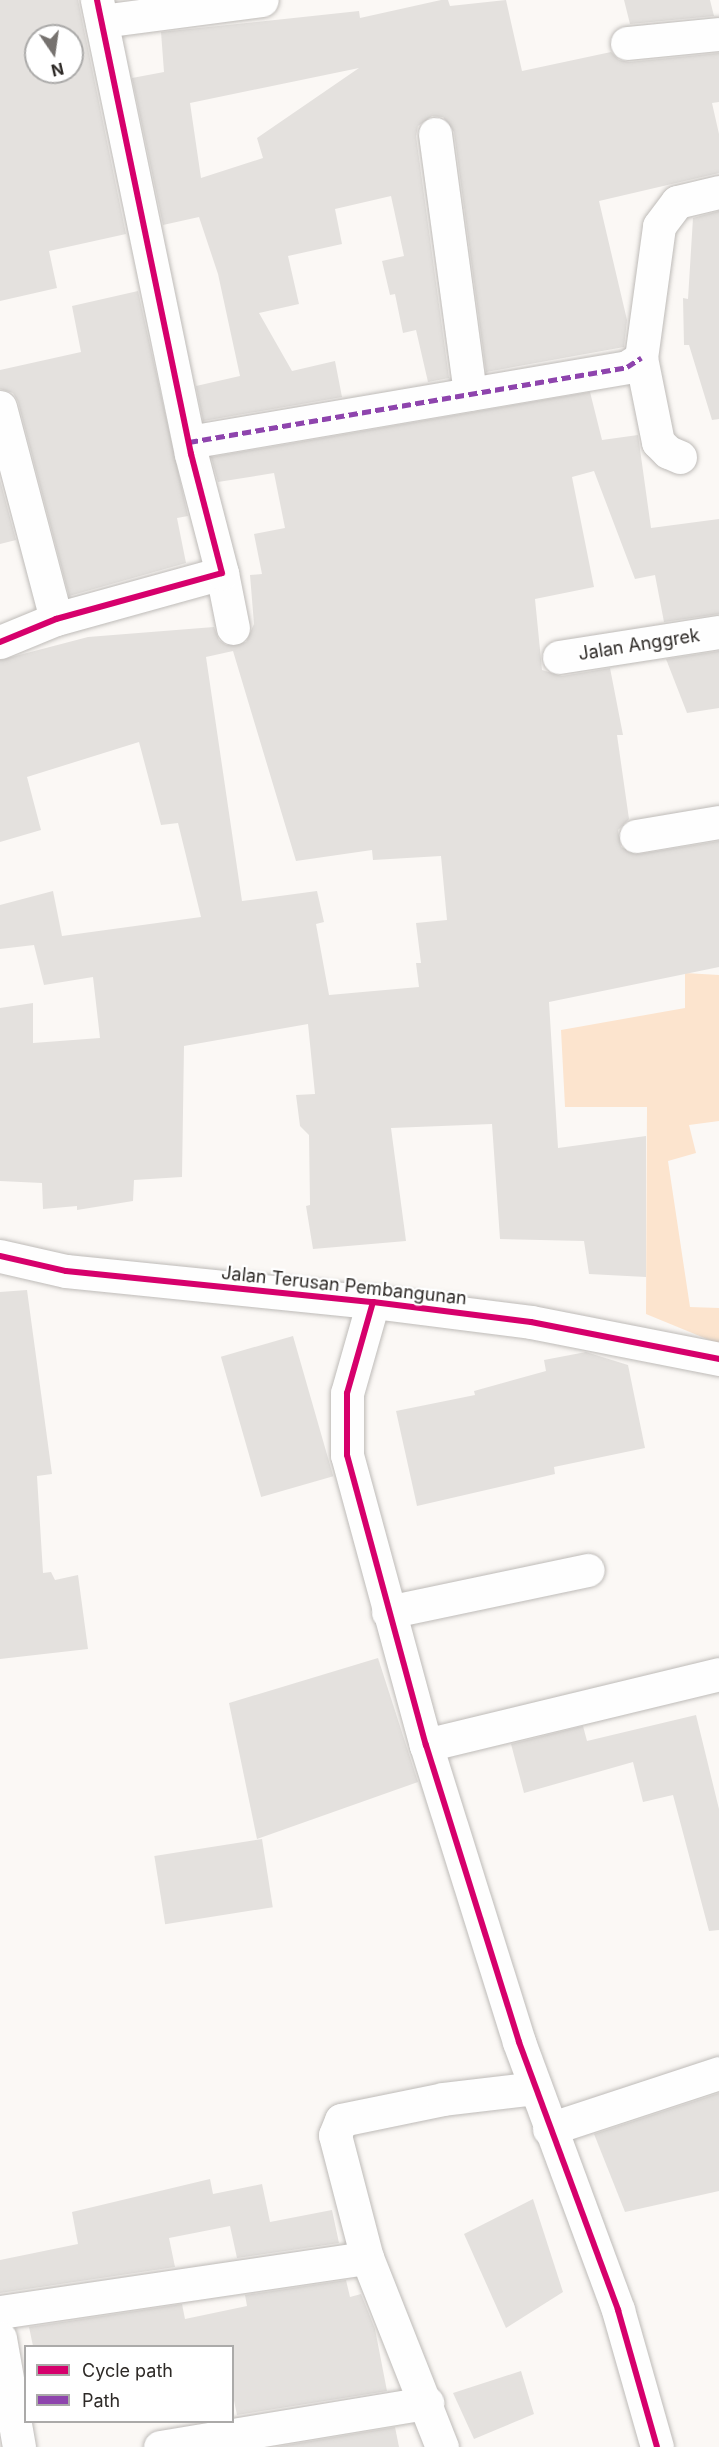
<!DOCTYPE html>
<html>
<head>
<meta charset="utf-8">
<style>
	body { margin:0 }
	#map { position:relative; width:719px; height:2447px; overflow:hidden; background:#fbf8f5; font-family:Inter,sans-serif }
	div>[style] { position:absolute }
	.green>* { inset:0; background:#fce4ce }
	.building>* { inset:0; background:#e4e1de; transform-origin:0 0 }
	.roads { filter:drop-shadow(0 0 2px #bebbb8) drop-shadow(0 0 2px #bebbb8) }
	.minor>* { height:33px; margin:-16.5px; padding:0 16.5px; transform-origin:16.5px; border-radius:16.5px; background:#fefefe }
	.tertiary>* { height:33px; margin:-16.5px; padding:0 16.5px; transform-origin:16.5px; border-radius:16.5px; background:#fefefe }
	.quiet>* { height:4.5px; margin-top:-2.25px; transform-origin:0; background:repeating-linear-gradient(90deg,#8e44ad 0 9px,transparent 0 13.5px) }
	.cycleway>* { height:6px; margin:-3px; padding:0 3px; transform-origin:3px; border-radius:3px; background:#d6006c }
	span { translate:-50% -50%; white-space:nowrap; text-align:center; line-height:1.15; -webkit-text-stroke:4.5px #fff; paint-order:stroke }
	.street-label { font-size:18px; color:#2e2a27 }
	.legend { position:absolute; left:24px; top:2345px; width:210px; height:78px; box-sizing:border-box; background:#fff; border:2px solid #abaaa9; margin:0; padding:8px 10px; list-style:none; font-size:18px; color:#2e2a27 }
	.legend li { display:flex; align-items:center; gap:12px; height:30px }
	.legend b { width:30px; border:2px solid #abaaa9 }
	.north { position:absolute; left:24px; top:24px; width:60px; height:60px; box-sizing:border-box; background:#fff; border:2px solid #abaaa9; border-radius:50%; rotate:167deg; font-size:16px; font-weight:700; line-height:24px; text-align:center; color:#2e2a27 }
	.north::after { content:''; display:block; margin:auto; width:21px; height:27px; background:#76726f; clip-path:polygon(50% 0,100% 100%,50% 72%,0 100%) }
</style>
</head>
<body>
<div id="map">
	<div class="green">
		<i style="clip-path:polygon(685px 973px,719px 975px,719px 1121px,689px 1125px,696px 1153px,668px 1161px,690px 1307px,719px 1308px,719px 1344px,646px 1314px,647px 1107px,565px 1107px,561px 1030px,685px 1008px)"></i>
	</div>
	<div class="building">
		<i style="clip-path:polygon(evenodd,0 0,78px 0,126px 234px,49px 251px,57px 288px,0 301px,0 0,36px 36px,72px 36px,72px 72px,36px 72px,36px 36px)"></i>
		<i style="clip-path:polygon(evenodd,441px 0,448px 0,450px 6px,506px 0,522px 71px,611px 52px,619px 60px,629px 62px,719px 53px,719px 102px,712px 103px,719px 134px,719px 173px,599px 201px,627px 320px,624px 347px,486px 372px,454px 132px,443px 117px,432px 116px,418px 126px,416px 136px,449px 378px,428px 382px,416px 330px,403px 333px,395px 294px,390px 295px,382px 261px,404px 256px,391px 196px,335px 209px,342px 244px,288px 256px,299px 304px,259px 313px,292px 371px,335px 361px,342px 397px,203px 421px,196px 386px,240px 376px,218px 274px,199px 217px,163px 225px,132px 78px,164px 72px,161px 32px,359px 11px,360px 18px,441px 0,359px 68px,257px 138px,263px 158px,201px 178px,190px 103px,359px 68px)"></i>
		<i style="clip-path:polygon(624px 0,710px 0,714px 16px,630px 24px)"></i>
		<i style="clip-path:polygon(719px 211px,719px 419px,712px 420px,689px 345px,684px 345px,683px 298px,688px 299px,693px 218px)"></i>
		<i style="clip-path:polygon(138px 291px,188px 516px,177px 518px,186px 563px,69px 596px,18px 402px,13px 393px,0 389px,0 370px,81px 352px,72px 306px)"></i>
		<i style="clip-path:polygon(evenodd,590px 392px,602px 440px,638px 435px,651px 528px,719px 519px,719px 614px,664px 622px,655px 575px,635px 579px,594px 471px,572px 477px,594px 587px,535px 599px,542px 670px,562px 676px,610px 668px,623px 735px,617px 735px,629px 819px,618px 830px,621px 847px,639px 854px,719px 841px,719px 967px,549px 1002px,558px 1148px,646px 1136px,646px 1277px,589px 1274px,584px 1241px,500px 1239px,492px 1124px,391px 1128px,406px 1241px,313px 1249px,306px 1206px,310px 1205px,309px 1135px,300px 1126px,296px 1095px,315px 1094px,308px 1024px,184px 1046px,182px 1177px,134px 1180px,133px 1201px,77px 1210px,77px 1206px,43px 1209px,42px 1183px,0 1181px,0 1008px,33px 1003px,33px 1043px,100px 1038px,93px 977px,44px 985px,34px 945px,0 949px,0 905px,53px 891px,62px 936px,201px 917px,178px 823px,161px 825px,139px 742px,27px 777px,41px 830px,0 842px,0 660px,88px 637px,214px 627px,219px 640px,226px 645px,246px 642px,254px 624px,250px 575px,262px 574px,254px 534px,285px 528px,274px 473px,218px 482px,211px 457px,590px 392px,233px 651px,296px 861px,372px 850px,373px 860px,441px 856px,447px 920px,416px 923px,421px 963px,416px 963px,419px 987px,329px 995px,316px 924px,324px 922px,317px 891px,242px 901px,206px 657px,233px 651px)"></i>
		<i style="clip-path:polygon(0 480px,16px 540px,0 544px)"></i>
		<i style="clip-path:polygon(719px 651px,719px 708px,687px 713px,666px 659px)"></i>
		<i style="clip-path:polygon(27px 1290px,52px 1474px,37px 1476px,43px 1573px,51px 1572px,55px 1580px,78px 1575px,88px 1649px,0 1659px,0 1292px)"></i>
		<i style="left:293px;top:1336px;width:146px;height:75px;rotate:74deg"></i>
		<i style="clip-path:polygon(586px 1352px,628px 1365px,645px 1448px,554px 1467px,555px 1474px,417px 1506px,396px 1411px,475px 1395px,474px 1391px,546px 1371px,544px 1360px)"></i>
		<i style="clip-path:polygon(378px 1658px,418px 1782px,257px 1839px,229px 1703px)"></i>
		<i style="clip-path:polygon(696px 1715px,719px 1809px,719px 1930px,709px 1931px,673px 1795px,643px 1802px,633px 1762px,524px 1793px,511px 1744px,583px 1726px,587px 1741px)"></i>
		<i style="left:262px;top:1839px;width:69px;height:109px;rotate:81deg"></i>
		<i style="clip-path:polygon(719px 2093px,719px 2191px,625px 2212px,594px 2134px)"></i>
		<i style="clip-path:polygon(210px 2179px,213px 2194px,262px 2184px,270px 2222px,332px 2210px,339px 2243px,237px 2258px,230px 2226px,169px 2238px,175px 2267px,0 2293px,0 2260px,78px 2244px,72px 2212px)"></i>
		<i style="clip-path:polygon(533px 2199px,563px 2292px,506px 2328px,464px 2234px)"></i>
		<i style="clip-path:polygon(346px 2280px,350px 2297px,361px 2294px,375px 2329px,387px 2391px,237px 2415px,232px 2391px,232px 2346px,33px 2346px,29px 2327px,182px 2304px,185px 2319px,247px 2306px,245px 2295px)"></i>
		<i style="clip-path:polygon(521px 2371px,534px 2414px,474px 2439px,453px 2393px)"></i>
		<i style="clip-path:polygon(395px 2427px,399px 2447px,275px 2447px)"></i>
	</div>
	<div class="roads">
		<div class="minor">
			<i style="left:102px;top:21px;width:161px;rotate:-7.5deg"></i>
			<i style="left:627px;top:43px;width:92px;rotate:-5.6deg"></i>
			<i style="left:435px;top:134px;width:262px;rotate:82.3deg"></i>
			<i style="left:0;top:407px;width:219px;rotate:75.2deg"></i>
			<i style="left:189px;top:442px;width:444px;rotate:-9.7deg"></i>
			<i style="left:627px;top:367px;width:17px;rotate:-33deg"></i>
			<i style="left:680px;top:457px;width:13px;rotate:-157deg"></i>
			<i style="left:668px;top:452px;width:14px;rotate:-135deg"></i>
			<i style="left:658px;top:442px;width:86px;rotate:-101.4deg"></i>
			<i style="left:641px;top:358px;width:133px;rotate:-82.2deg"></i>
			<i style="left:659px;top:226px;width:30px;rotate:-53deg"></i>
			<i style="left:677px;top:202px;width:43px;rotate:-13.4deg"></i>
			<i style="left:222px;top:573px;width:56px;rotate:78.7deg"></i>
			<i style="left:0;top:642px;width:61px;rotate:-22.3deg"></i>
			<i style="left:56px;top:619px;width:172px;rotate:-15.5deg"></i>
			<i style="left:222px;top:573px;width:123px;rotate:-104.6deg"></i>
			<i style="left:191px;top:454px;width:464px;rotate:-101.7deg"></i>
			<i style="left:559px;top:657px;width:162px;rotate:-8.9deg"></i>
			<i style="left:636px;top:836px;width:84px;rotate:-9.6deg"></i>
			<i style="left:373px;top:1302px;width:95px;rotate:105.9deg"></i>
			<i style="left:347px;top:1393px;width:62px;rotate:90deg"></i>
			<i style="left:347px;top:1455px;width:301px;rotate:74.8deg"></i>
			<i style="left:426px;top:1745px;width:311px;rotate:72.6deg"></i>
			<i style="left:519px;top:2042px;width:286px;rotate:69.7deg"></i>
			<i style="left:618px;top:2310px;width:142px;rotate:74.1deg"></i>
			<i style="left:388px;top:1612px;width:204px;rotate:-11.9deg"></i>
			<i style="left:426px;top:1745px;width:301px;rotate:-13.6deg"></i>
			<i style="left:549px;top:2129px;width:179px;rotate:-18.2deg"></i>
			<i style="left:0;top:2312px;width:371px;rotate:-8.4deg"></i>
			<i style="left:0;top:2338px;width:111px;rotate:80.1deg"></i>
			<i style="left:160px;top:2447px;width:271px;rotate:-9.4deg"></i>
			<i style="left:442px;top:2447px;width:203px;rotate:-111.6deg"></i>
			<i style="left:367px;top:2258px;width:127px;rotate:-104.6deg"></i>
			<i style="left:335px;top:2135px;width:16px;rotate:-68deg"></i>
			<i style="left:341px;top:2120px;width:104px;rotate:-11.6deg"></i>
			<i style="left:443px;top:2099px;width:93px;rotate:-6.8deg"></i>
		</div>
		<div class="tertiary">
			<i style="left:0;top:1256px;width:68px;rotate:12.8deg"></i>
			<i style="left:66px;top:1271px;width:309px;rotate:5.8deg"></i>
			<i style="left:373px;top:1302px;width:159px;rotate:7.2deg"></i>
			<i style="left:531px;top:1322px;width:192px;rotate:11.1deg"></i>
		</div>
	</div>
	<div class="quiet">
		<i style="left:189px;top:442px;width:444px;rotate:-9.7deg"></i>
		<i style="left:627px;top:367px;width:17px;rotate:-33deg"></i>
	</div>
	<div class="cycleway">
		<i style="left:0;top:642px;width:61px;rotate:-22.3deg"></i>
		<i style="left:56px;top:619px;width:172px;rotate:-15.5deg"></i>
		<i style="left:222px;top:573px;width:123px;rotate:-104.6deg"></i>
		<i style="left:191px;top:454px;width:464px;rotate:-101.7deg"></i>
		<i style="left:0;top:1256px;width:68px;rotate:12.8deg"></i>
		<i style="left:66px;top:1271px;width:309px;rotate:5.8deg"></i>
		<i style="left:373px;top:1302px;width:159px;rotate:7.2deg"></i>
		<i style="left:531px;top:1322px;width:192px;rotate:11.1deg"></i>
		<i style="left:373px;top:1302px;width:95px;rotate:105.9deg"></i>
		<i style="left:347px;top:1393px;width:62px;rotate:90deg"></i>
		<i style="left:347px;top:1455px;width:301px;rotate:74.8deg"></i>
		<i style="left:426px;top:1745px;width:311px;rotate:72.6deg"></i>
		<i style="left:519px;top:2042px;width:286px;rotate:69.7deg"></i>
		<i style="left:618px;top:2310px;width:142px;rotate:74.1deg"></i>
	</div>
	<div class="street-label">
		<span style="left:639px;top:645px;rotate:-9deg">Jalan Anggrek</span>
		<span style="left:344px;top:1286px;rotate:6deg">Jalan Terusan Pembangunan</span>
	</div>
	<ul class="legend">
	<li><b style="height:8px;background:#d6006c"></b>Cycle path</li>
	<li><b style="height:8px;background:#8e44ad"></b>Path</li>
	</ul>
	<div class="north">N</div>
</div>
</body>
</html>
